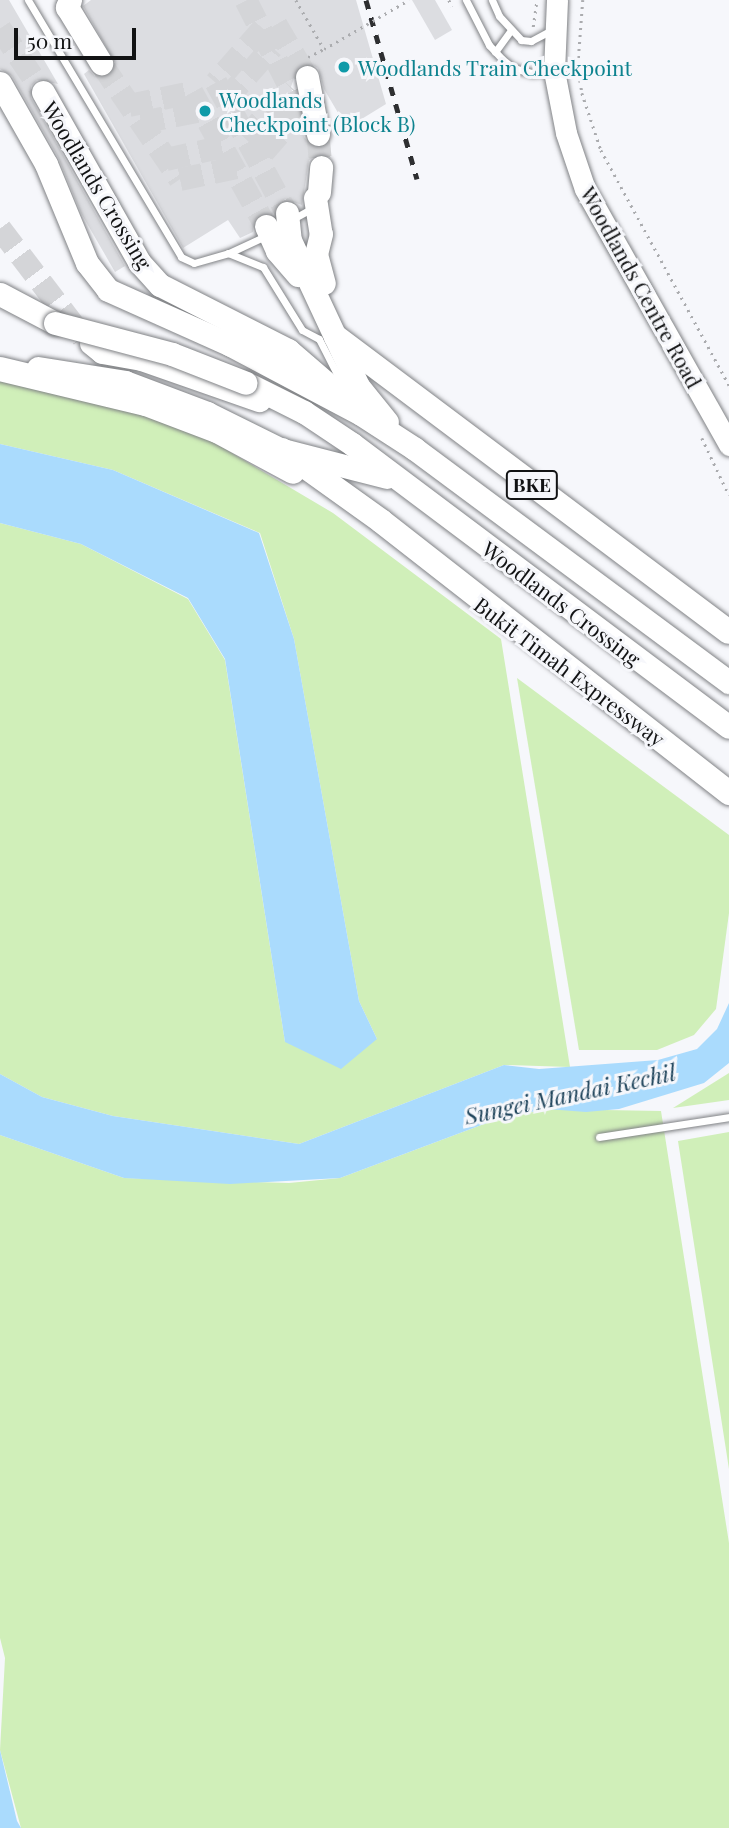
<!DOCTYPE html>
<html>
<head>
<meta charset="utf-8">
<style>
	body { margin:0 }
	#map { position:relative; width:729px; height:1828px; overflow:hidden; background:#f6f7fb; font-family:"Playfair Display",serif }
	div>[style] { position:absolute }
	.green>* { inset:0; background:#d0efb9 }
	.water>* { inset:0; background:#aadbfd }
	.building>* { inset:0; background:#dcdde1 }
	.trunk-tunnel>* { height:23px; margin-top:-11.5px; transform-origin:0; background:repeating-linear-gradient(90deg,#d4d5d8 0 23px,transparent 0 34px) }
	.path>* { height:2.5px; margin-top:-1.25px; transform-origin:0; background:repeating-linear-gradient(90deg,#abacaf 0 2px,transparent 0 7px) }
	.roads { filter:drop-shadow(0 0 2px #808285) drop-shadow(0 0 2px #808285) }
	.service>* { height:7px; margin:-3.5px; padding:0 3.5px; transform-origin:3.5px; border-radius:3.5px; background:#fff }
	.primary>* { height:21px; margin:-10.5px; padding:0 10.5px; transform-origin:10.5px; border-radius:10.5px; background:#fff }
	.trunk>* { height:23px; margin:-11.5px; padding:0 11.5px; transform-origin:11.5px; border-radius:11.5px; background:#fff }
	.motorway>* { height:24px; margin:-12px; padding:0 12px; transform-origin:12px; border-radius:12px; background:#fff }
	.rail>* { height:5px; margin-top:-2.5px; transform-origin:0; background:repeating-linear-gradient(90deg,#2e2f31 0 9px,transparent 0 18px) }
	.path-bridge>* { height:2.5px; margin-top:-1.25px; transform-origin:0; background:repeating-linear-gradient(90deg,#abacaf 0 2px,transparent 0 7px) }
	.bridges { filter:drop-shadow(0 0 2px #808285) drop-shadow(0 0 2px #808285) }
	.trunk-bridge>* { height:23px; margin:-11.5px; padding:0 11.5px; transform-origin:11.5px; border-radius:11.5px; background:#fff }
	.dots>* { width:19px; height:19px; translate:-50% -50%; box-sizing:border-box; border:4px solid #f6f7fb; border-radius:50% }
	span { translate:-50% -50%; white-space:nowrap; text-align:center; line-height:1.15; -webkit-text-stroke:6px #f6f7fb; paint-order:stroke }
	.shield-label span { padding:2px 5px; background:#f6f7fb; border:2px solid; border-radius:5px; -webkit-text-stroke-width:0 }
	.shield-label { font-size:19px; color:#121314; font-weight:700 }
	.culture-label { font-size:21px; color:#0d838f }
	.left { translate:0 -50%; text-align:left }
	.street-label { font-size:21px; color:#121314 }
	.water-label { font-size:23px; color:#1f445b; font-style:italic }
	.scale { position:absolute; left:14px; top:28px; width:122px; height:32px; box-sizing:border-box; border:4px solid #121314; border-top:0; padding-left:9px; font-size:21px; line-height:24px; white-space:nowrap; color:#121314; -webkit-text-stroke:5px #f6f7fb; paint-order:stroke }
</style>
</head>
<body>
<div id="map">
	<div class="green">
		<i style="clip-path:polygon(0 378px,133px 408px,215px 443px,333px 513px,501px 639px,570px 1067px,504px 1065px,299px 1144px,113px 1116px,42px 1097px,0 1074px,0 523px,81px 544px,188px 599px,225px 660px,285px 1042px,377px 1039px,359px 1001px,294px 639px,260px 533px,113px 470px,0 444px)"></i>
		<i style="clip-path:polygon(517px 678px,729px 835px,729px 913px,716px 1009px,694px 1035px,657px 1050px,579px 1050px)"></i>
		<i style="clip-path:polygon(729px 1073px,729px 1100px,673px 1108px)"></i>
		<i style="clip-path:polygon(547px 1109px,661px 1111px,729px 1543px,729px 1828px,21px 1828px,0 1750px,5px 1658px,0 1638px,0 1135px,124px 1178px,289px 1183px,340px 1178px,500px 1118px)"></i>
		<i style="clip-path:polygon(729px 1132px,729px 1469px,678px 1141px)"></i>
	</div>
	<div class="water">
		<i style="clip-path:polygon(0 444px,113px 470px,259px 533px,294px 639px,359px 1001px,377px 1039px,341px 1069px,285px 1042px,225px 659px,188px 598px,81px 544px,0 523px)"></i>
		<i style="clip-path:polygon(729px 1003px,729px 1063px,704px 1083px,619px 1109px,586px 1112px,547px 1109px,500px 1118px,340px 1178px,230px 1184px,124px 1178px,0 1135px,0 1074px,42px 1097px,113px 1116px,299px 1144px,504px 1065px,539px 1069px,658px 1060px,697px 1049px,717px 1029px)"></i>
		<i style="clip-path:polygon(0 1750px,17px 1821px,21px 1828px,0 1828px)"></i>
	</div>
	<div class="building">
		<i style="clip-path:polygon(0 0,9px 0,58px 84px,37px 80px,31px 86px,31px 98px,125px 266px,115px 272px,81px 213px,58px 157px,12px 76px,0 69px)"></i>
		<i style="clip-path:polygon(91px 0,356px 0,386px 104px,347px 128px,324px 89px,318px 68px,311px 64px,298px 66px,291px 87px,304px 137px,313px 147px,324px 146px,331px 158px,321px 153px,309px 160px,302px 205px,285px 199px,273px 214px,255px 217px,253px 232px,240px 238px,228px 220px,183px 248px,84px 74px,89px 70px,95px 76px,108px 75px,115px 63px,83px 6px)"></i>
		<i style="clip-path:polygon(412px 0,435px 0,452px 30px,435px 40px)"></i>
	</div>
	<div class="trunk-tunnel">
		<i style="left:246px;top:0;width:122px;rotate:63.2deg"></i>
		<i style="left:301px;top:109px;width:67px;rotate:131.3deg"></i>
		<i style="left:276px;top:24px;width:61px;rotate:59.7deg"></i>
		<i style="left:0;top:28px;width:77px;rotate:56.1deg"></i>
		<i style="left:263px;top:28px;width:72px;rotate:131deg"></i>
		<i style="left:216px;top:82px;width:149px;rotate:61.5deg"></i>
		<i style="left:101px;top:63px;width:140px;rotate:55.7deg"></i>
		<i style="left:180px;top:179px;width:58px;rotate:-11.9deg"></i>
		<i style="left:225px;top:100px;width:71px;rotate:-48.4deg"></i>
		<i style="left:129px;top:105px;width:64px;rotate:-11.7deg"></i>
		<i style="left:192px;top:92px;width:153px;rotate:61.1deg"></i>
		<i style="left:141px;top:122px;width:62px;rotate:-11.1deg"></i>
		<i style="left:318px;top:134px;width:33px;rotate:85deg"></i>
		<i style="left:245px;top:138px;width:69px;rotate:-48deg"></i>
		<i style="left:166px;top:159px;width:59px;rotate:-12.6deg"></i>
		<i style="left:0;top:228px;width:137px;rotate:52.7deg"></i>
	</div>
	<div class="path">
		<i style="left:449px;top:0;width:7px;rotate:63deg"></i>
		<i style="left:583px;top:0;width:67px;rotate:94.3deg"></i>
		<i style="left:578px;top:67px;width:26px;rotate:81deg"></i>
		<i style="left:582px;top:93px;width:60px;rotate:71.6deg"></i>
		<i style="left:601px;top:150px;width:268px;rotate:61.4deg"></i>
		<i style="left:533px;top:27px;width:27px;rotate:-82deg"></i>
		<i style="left:308px;top:57px;width:18px;rotate:-27deg"></i>
		<i style="left:702px;top:438px;width:63px;rotate:64.7deg"></i>
	</div>
	<div class="roads">
		<div class="service">
			<i style="left:28px;top:0;width:299px;rotate:59.2deg"></i>
			<i style="left:181px;top:257px;width:14px;rotate:25deg"></i>
			<i style="left:194px;top:263px;width:35px;rotate:-16deg"></i>
			<i style="left:228px;top:253px;width:38px;rotate:22deg"></i>
			<i style="left:263px;top:267px;width:74px;rotate:58.2deg"></i>
			<i style="left:302px;top:330px;width:19px;rotate:28deg"></i>
			<i style="left:319px;top:339px;width:51px;rotate:62.9deg"></i>
			<i style="left:466px;top:0;width:51px;rotate:62.9deg"></i>
			<i style="left:489px;top:45px;width:19px;rotate:47deg"></i>
			<i style="left:502px;top:59px;width:14px;rotate:39deg"></i>
			<i style="left:513px;top:68px;width:20px;rotate:15deg"></i>
			<i style="left:532px;top:73px;width:21px;rotate:-5deg"></i>
			<i style="left:492px;top:0;width:17px;rotate:66deg"></i>
			<i style="left:499px;top:16px;width:33px;rotate:47deg"></i>
			<i style="left:521px;top:40px;width:10px;rotate:6deg"></i>
			<i style="left:531px;top:41px;width:21px;rotate:-28deg"></i>
			<i style="left:495px;top:52px;width:26px;rotate:-54deg"></i>
			<i style="left:291px;top:220px;width:26px;rotate:-29deg"></i>
			<i style="left:229px;top:253px;width:40px;rotate:-25deg"></i>
			<i style="left:599px;top:1137px;width:132px;rotate:-8.7deg"></i>
		</div>
		<div class="primary">
			<i style="left:557px;top:0;width:71px;rotate:92.4deg"></i>
			<i style="left:554px;top:71px;width:63px;rotate:79deg"></i>
			<i style="left:566px;top:133px;width:59px;rotate:71.3deg"></i>
			<i style="left:585px;top:189px;width:294px;rotate:60.6deg"></i>
		</div>
		<div class="trunk">
			<i style="left:70px;top:0;width:8px;rotate:113deg"></i>
			<i style="left:67px;top:7px;width:66px;rotate:58.7deg"></i>
			<i style="left:307px;top:77px;width:58px;rotate:79.1deg"></i>
			<i style="left:0;top:83px;width:93px;rotate:60.4deg"></i>
			<i style="left:46px;top:164px;width:107px;rotate:67.5deg"></i>
			<i style="left:87px;top:263px;width:34px;rotate:52deg"></i>
			<i style="left:108px;top:290px;width:133px;rotate:24.1deg"></i>
			<i style="left:229px;top:344px;width:149px;rotate:27.9deg"></i>
			<i style="left:361px;top:414px;width:64px;rotate:32.9deg"></i>
			<i style="left:415px;top:449px;width:391px;rotate:36.6deg"></i>
			<i style="left:43px;top:92px;width:195px;rotate:60.5deg"></i>
			<i style="left:139px;top:262px;width:31px;rotate:48deg"></i>
			<i style="left:160px;top:285px;width:144px;rotate:26.9deg"></i>
			<i style="left:288px;top:350px;width:75px;rotate:40.7deg"></i>
			<i style="left:319px;top:192px;width:25px;rotate:-85deg"></i>
			<i style="left:315px;top:198px;width:36px;rotate:81deg"></i>
			<i style="left:321px;top:234px;width:21px;rotate:104deg"></i>
			<i style="left:316px;top:254px;width:30px;rotate:75deg"></i>
			<i style="left:287px;top:213px;width:27px;rotate:84deg"></i>
			<i style="left:290px;top:240px;width:161px;rotate:65deg"></i>
			<i style="left:358px;top:386px;width:46px;rotate:51.1deg"></i>
			<i style="left:266px;top:226px;width:27px;rotate:66deg"></i>
			<i style="left:277px;top:251px;width:32px;rotate:49deg"></i>
			<i style="left:0;top:294px;width:62px;rotate:27.8deg"></i>
			<i style="left:91px;top:343px;width:14px;rotate:39deg"></i>
			<i style="left:102px;top:352px;width:40px;rotate:10deg"></i>
			<i style="left:141px;top:359px;width:125px;rotate:19.2deg"></i>
			<i style="left:38px;top:368px;width:88px;rotate:9.1deg"></i>
			<i style="left:125px;top:382px;width:88px;rotate:20.7deg"></i>
			<i style="left:207px;top:413px;width:84px;rotate:26.3deg"></i>
			<i style="left:282px;top:450px;width:108px;rotate:14.4deg"></i>
			<i style="left:246px;top:383px;width:65px;rotate:26.6deg"></i>
			<i style="left:304px;top:412px;width:58px;rotate:33.7deg"></i>
			<i style="left:352px;top:444px;width:471px;rotate:36.9deg"></i>
		</div>
		<div class="motorway">
			<i style="left:336px;top:337px;width:491px;rotate:36.9deg"></i>
			<i style="left:0;top:369px;width:150px;rotate:13.5deg"></i>
			<i style="left:146px;top:404px;width:76px;rotate:20.8deg"></i>
			<i style="left:217px;top:431px;width:86px;rotate:28.3deg"></i>
			<i style="left:282px;top:450px;width:122px;rotate:35.6deg"></i>
			<i style="left:381px;top:521px;width:442px;rotate:38deg"></i>
		</div>
	</div>
	<div class="rail">
		<i style="left:366px;top:0;width:186px;rotate:74.1deg"></i>
	</div>
	<div class="path-bridge">
		<i style="left:296px;top:0;width:56px;rotate:60.3deg"></i>
		<i style="left:324px;top:49px;width:98px;rotate:-30deg"></i>
	</div>
	<div class="bridges">
		<div class="trunk-bridge">
			<i style="left:55px;top:323px;width:121px;rotate:14.8deg"></i>
			<i style="left:172px;top:354px;width:79px;rotate:21.4deg"></i>
		</div>
	</div>
	<div class="dots">
		<i style="left:344px;top:67px;background:#0f9aa8"></i>
		<i style="left:205px;top:111px;background:#0f9aa8"></i>
	</div>
	<div class="shield-label">
		<span style="left:532px;top:485px">BKE</span>
	</div>
	<div class="culture-label">
		<span class="left" style="left:358px;top:67px">Woodlands Train Checkpoint</span>
		<span class="left" style="left:219px;top:111px">Woodlands<br>Checkpoint (Block B)</span>
	</div>
	<div class="street-label">
		<span style="left:98px;top:185px;rotate:59deg">Woodlands Crossing</span>
		<span style="left:642px;top:287px;rotate:61deg">Woodlands Centre Road</span>
		<span style="left:562px;top:603px;rotate:37deg">Woodlands Crossing</span>
		<span style="left:570px;top:671px;rotate:37deg">Bukit Timah Expressway</span>
	</div>
	<div class="water-label">
		<span style="left:570px;top:1094px;rotate:-12deg">Sungei Mandai Kechil</span>
	</div>
	<div class="scale">50 m</div>
</div>
</body>
</html>
